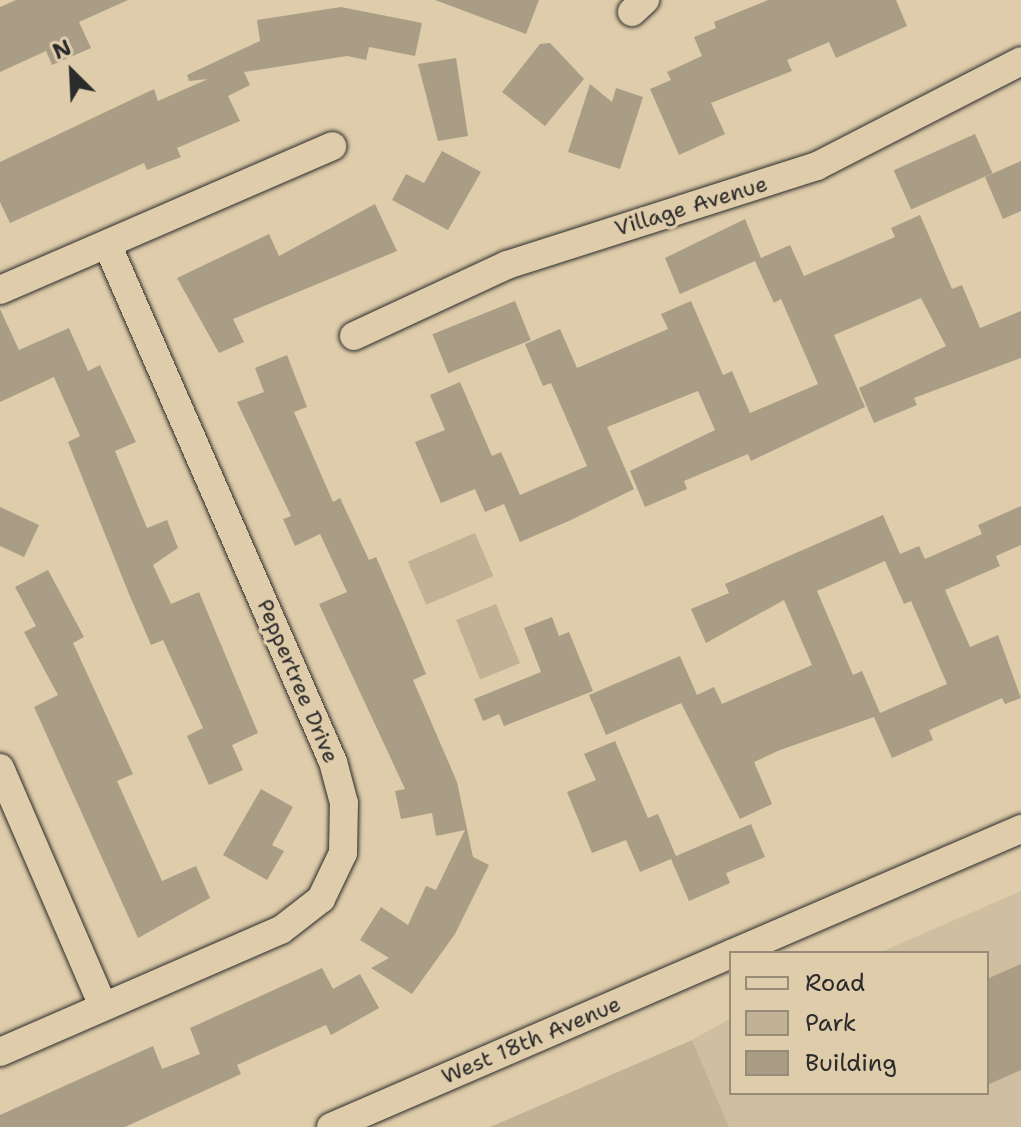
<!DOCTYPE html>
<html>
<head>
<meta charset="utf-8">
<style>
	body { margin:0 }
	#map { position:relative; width:1021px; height:1127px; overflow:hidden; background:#dfccaa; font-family:"Shantell Sans",sans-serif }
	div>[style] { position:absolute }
	.built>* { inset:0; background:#cfbe9f }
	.green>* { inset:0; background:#c1b195; transform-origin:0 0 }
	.building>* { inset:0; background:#aa9d85; transform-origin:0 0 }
	.roads { filter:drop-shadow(0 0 2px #2b2b2b) drop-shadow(0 0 2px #2b2b2b) }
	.minor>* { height:28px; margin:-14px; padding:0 14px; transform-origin:14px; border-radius:14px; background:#dfccaa }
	span { translate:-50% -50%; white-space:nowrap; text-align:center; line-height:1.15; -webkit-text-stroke:7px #dfccaa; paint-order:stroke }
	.street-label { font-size:22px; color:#2b2b2b }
	.legend { position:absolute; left:729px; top:951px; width:260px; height:144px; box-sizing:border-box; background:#dfccaa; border:2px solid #978c77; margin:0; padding:10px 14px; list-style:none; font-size:24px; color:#2b2b2b }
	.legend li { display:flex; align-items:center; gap:16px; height:40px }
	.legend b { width:40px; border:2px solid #978c77 }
	.north { position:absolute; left:32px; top:32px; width:80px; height:80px; -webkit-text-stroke:6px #dfccaa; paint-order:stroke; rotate:336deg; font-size:22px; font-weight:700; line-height:32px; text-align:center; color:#2b2b2b }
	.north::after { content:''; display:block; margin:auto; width:28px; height:36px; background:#2b2b2b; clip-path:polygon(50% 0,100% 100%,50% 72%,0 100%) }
</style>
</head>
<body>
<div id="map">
	<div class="built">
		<i style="clip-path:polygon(1021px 891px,1021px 1127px,729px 1127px,692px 1040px,731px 1018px,731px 1093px,987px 1093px,987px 953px,879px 953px)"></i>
	</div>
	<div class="green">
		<i style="left:475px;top:533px;width:47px;height:73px;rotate:67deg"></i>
		<i style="left:496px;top:604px;width:64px;height:43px;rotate:68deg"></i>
		<i style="clip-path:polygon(692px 1040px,729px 1127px,490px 1127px)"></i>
	</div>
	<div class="building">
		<i style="clip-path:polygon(16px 0,128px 0,79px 22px,91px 48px,52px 65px,46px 51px,0 72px,0 7px)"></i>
		<i style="clip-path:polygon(435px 0,539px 0,526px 34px)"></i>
		<i style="clip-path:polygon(768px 0,896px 0,907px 26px,836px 58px,829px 42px,787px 60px,792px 71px,711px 103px,725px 134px,679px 155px,650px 89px,671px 80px,667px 72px,702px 56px,694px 37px,716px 28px,714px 22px)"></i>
		<i style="clip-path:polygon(341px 7px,422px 23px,415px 56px,369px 47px,366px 60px,347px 56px,244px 72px,250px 85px,228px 96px,240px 121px,177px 148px,181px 157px,147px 170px,144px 163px,10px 223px,0 202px,0 162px,154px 89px,158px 101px,208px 79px,189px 81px,187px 75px,260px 41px,257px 20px)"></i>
		<i style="clip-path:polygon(550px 43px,584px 79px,545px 126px,502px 92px,540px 44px)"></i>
		<i style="clip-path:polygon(456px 58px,468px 136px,438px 141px,418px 64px)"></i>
		<i style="clip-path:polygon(590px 84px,612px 102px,616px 88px,643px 97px,620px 169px,568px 152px)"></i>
		<i style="left:975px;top:134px;width:43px;height:89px;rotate:66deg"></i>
		<i style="clip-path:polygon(442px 151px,481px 172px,448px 230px,392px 200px,406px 174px,424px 183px)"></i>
		<i style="clip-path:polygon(1021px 161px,1021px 211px,1003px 219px,985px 177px)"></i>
		<i style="clip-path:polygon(375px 204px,397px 251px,233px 319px,244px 342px,219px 353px,177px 278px,269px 234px,279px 256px)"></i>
		<i style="clip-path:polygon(920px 215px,952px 289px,962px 285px,980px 328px,1021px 311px,1021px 358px,914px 398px,917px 405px,874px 423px,859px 388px,946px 346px,921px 298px,834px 335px,865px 407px,751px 461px,748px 454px,684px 481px,687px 489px,645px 507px,630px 471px,715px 430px,698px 391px,607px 427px,634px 489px,571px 520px,520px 542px,504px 504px,485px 512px,475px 489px,441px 503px,415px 442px,445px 430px,430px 395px,460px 382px,492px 456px,501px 452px,520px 495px,587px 466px,551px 383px,543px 386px,525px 344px,560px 329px,577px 368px,668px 329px,661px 314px,691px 301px,723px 375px,732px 371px,750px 413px,818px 384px,781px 299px,774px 303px,755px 261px,680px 294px,665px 258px,745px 219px,761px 258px,790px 245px,804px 276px,895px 237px,891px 228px)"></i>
		<i style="left:515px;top:301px;width:42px;height:89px;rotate:68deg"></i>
		<i style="clip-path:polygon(0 309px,19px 350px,69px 328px,88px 371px,100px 365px,136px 442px,115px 451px,147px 528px,167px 520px,178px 548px,153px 565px,171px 604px,199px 592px,258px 733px,232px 745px,243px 770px,209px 785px,187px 736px,203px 728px,163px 640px,151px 645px,129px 594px,68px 442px,80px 436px,54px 377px,0 402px)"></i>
		<i style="clip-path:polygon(287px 355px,307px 407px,294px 412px,333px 502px,340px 498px,369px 560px,376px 557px,406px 626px,426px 674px,413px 680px,457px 782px,473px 857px,489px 865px,455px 934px,412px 994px,371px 968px,389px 958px,360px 940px,381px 907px,408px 925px,426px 886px,436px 890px,465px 830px,436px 836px,432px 813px,401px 819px,395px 791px,405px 789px,319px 604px,347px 592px,320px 534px,295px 546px,283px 519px,291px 516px,237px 402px,264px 392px,255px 368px)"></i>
		<i style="clip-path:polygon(evenodd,1021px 506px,1021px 545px,996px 556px,1000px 566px,945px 590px,970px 647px,998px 635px,1021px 698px,1005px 704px,1002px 698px,929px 730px,933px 740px,892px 758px,874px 717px,780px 750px,754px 762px,772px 804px,740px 819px,681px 703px,606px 735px,589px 695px,680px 656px,697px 695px,714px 687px,722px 704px,812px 665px,784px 600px,706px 643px,691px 609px,729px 593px,725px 584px,883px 515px,900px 554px,919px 546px,925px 559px,982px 534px,978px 525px,1021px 506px,885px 561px,904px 604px,911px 601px,947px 684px,880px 713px,862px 671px,853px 675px,817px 591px,885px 561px)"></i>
		<i style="clip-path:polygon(0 507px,39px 525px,24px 557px,0 546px)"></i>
		<i style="clip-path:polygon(48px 570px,84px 637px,73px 643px,133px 774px,117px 781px,162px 881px,196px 866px,210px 898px,138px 938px,34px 707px,58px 695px,24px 632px,36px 626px,15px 587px)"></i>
		<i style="clip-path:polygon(552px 617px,559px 636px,569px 632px,593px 691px,504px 726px,499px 714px,483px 721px,474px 699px,541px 672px,524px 628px)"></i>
		<i style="clip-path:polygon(615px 741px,648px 818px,658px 814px,676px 856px,751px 824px,765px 857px,726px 873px,730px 883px,689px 901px,671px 859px,640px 872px,626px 840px,592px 853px,567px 792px,596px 780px,584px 754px)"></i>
		<i style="clip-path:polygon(261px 789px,293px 807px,272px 845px,284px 851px,267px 880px,223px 855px)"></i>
		<i style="clip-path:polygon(1021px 964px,1021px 1070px,987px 1085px,987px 979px)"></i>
		<i style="clip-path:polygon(322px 968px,333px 989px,360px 974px,379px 1008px,331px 1035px,326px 1025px,237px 1065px,241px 1074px,125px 1127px,0 1127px,0 1115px,153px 1046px,162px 1069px,200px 1054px,190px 1028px)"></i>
	</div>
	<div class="roads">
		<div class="minor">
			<i style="left:632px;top:12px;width:18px;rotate:-43deg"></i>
			<i style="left:0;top:290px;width:362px;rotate:-23.4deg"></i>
			<i style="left:354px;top:336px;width:169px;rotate:-24.9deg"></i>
			<i style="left:507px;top:265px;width:325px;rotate:-17.7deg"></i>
			<i style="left:817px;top:166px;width:229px;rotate:-27.2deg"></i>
			<i style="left:0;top:768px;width:259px;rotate:66.6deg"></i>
			<i style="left:733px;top:953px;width:314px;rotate:-23.3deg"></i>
			<i style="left:0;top:1052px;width:306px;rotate:-23.5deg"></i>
			<i style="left:281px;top:930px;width:51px;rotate:-37.8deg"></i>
			<i style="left:321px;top:899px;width:51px;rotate:-64.4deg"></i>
			<i style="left:343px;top:853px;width:50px;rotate:-88.9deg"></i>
			<i style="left:344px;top:803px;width:42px;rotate:-105deg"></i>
			<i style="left:333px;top:762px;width:565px;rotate:-113.57deg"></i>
			<i style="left:331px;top:1127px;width:436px;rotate:-23.4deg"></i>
		</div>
	</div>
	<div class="street-label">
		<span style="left:691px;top:206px;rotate:-17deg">Village Avenue</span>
		<span style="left:298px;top:681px;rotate:67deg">Peppertree Drive</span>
		<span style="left:531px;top:1040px;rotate:-23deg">West 18th Avenue</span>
	</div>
	<ul class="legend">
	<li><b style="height:10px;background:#dfccaa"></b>Road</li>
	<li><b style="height:22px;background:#c1b195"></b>Park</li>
	<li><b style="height:22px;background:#aa9d85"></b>Building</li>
	</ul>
	<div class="north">N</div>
</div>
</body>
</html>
